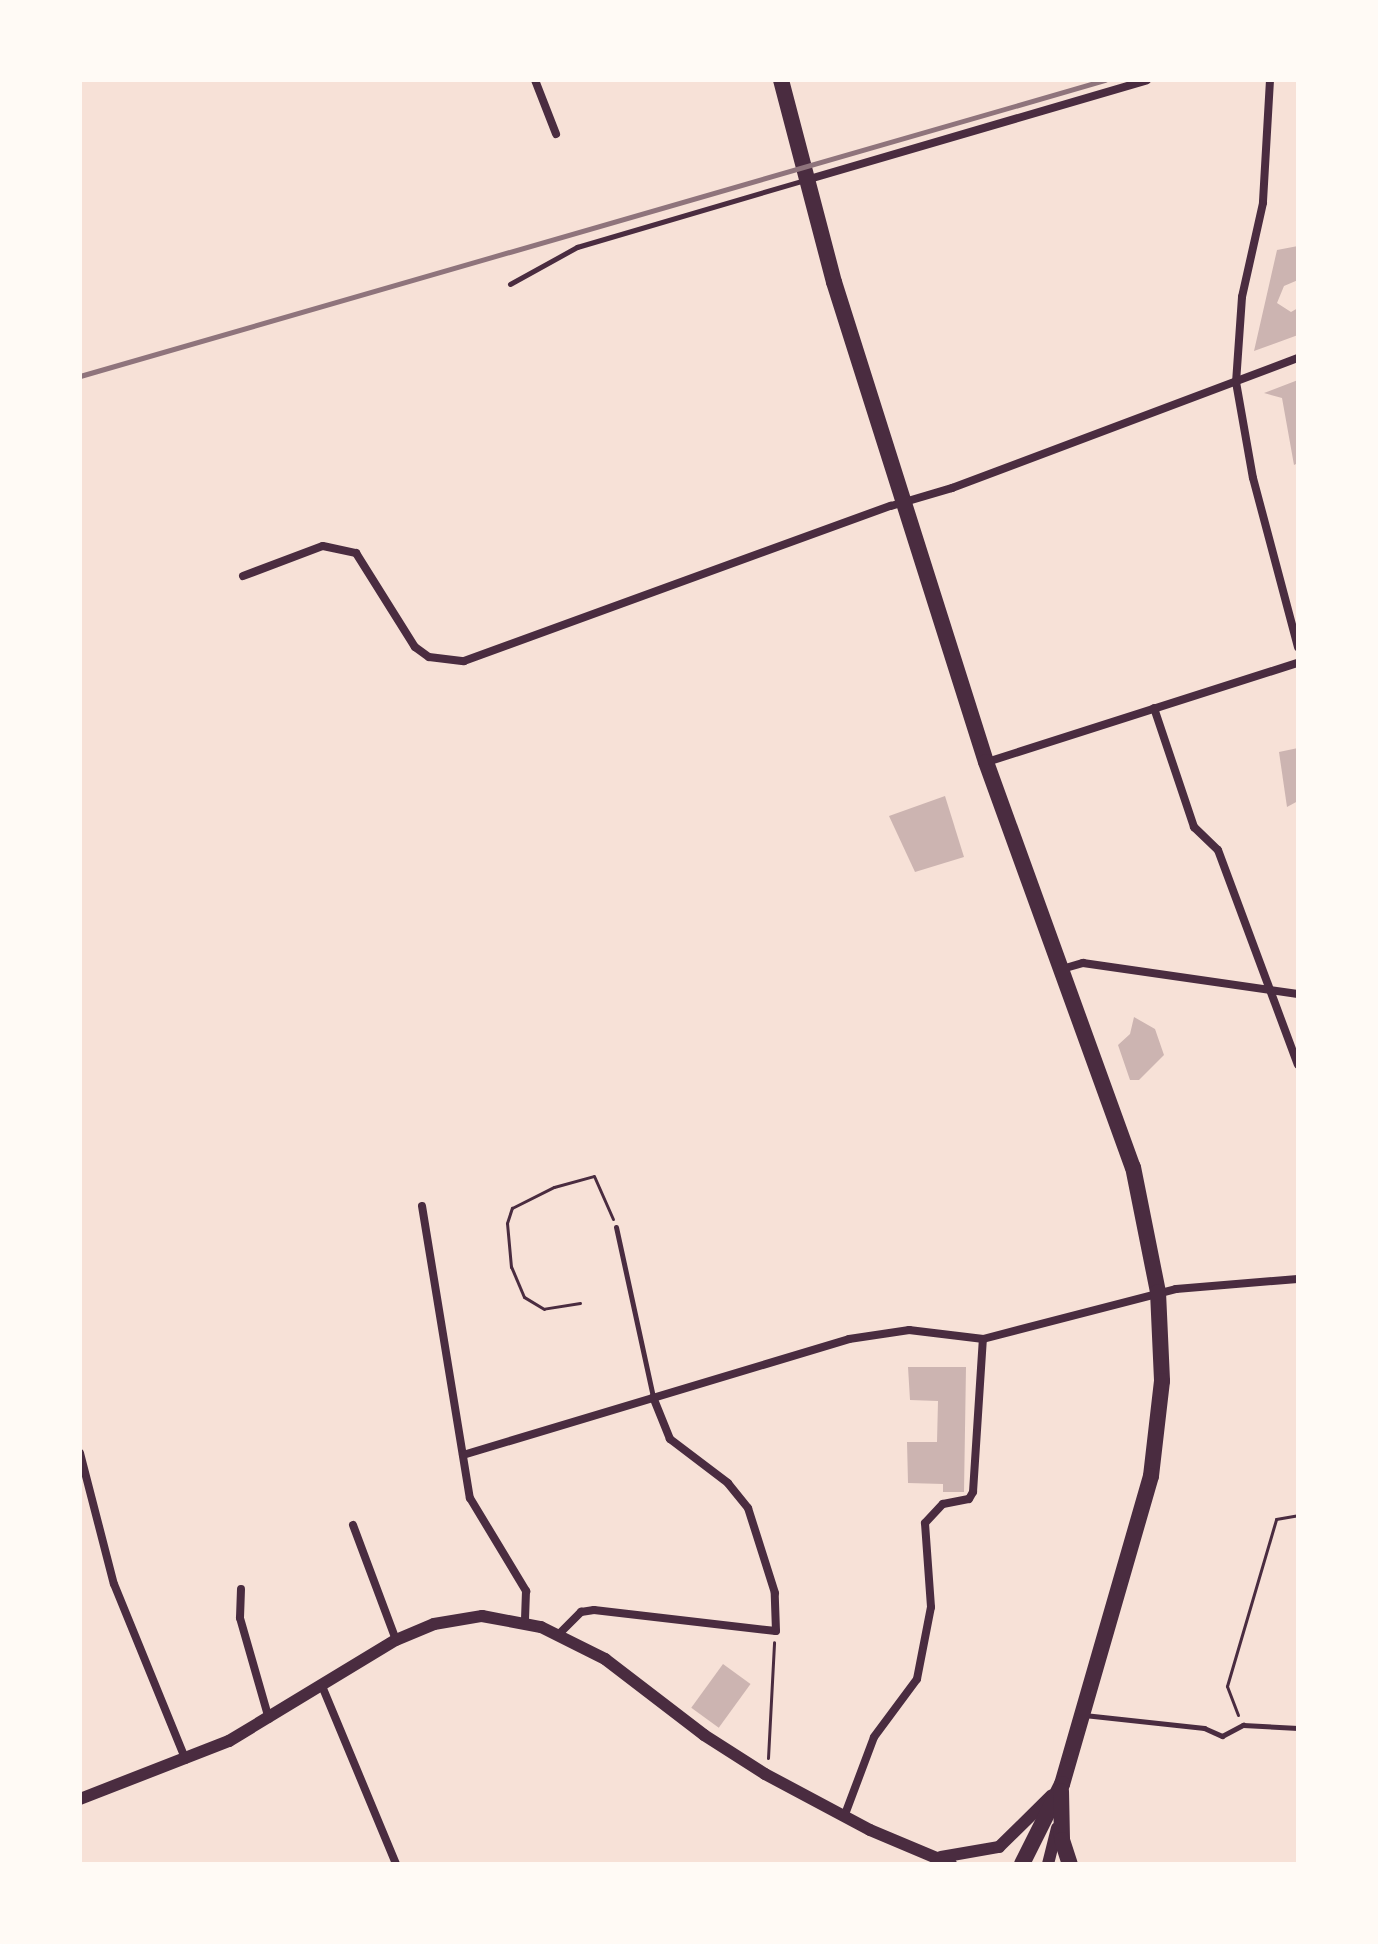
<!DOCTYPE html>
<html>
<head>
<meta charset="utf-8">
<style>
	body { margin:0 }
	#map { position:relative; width:1378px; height:1944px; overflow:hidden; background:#f7e1d7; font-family:"Exo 2",sans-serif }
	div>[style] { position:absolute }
	.building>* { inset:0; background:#ccb4b1; transform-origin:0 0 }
	.path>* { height:3px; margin:-1.5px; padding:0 1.5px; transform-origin:1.5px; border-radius:1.5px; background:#4a2c40 }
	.service>* { height:5px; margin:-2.5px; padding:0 2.5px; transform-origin:2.5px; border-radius:2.5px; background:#4a2c40 }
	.minor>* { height:8px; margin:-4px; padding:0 4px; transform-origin:4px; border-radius:4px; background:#4a2c40 }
	.tertiary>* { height:12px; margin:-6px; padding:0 6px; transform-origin:6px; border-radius:6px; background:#4a2c40 }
	.primary>* { height:16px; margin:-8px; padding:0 8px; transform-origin:8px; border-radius:8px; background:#4a2c40 }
	.rail>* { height:5px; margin:-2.5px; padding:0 2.5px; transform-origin:2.5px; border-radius:2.5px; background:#8f747c }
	span { translate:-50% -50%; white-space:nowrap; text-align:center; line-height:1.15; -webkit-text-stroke:8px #fffaf5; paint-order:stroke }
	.frame { position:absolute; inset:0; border:82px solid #fffaf5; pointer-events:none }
</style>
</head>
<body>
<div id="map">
	<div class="building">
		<i style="clip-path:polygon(1298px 246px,1298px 280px,1284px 286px,1277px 303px,1291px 312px,1298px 308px,1298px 335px,1254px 351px,1277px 250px)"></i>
		<i style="clip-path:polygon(1298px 380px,1298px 463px,1294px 465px,1282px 398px,1264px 393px)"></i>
		<i style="clip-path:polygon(1298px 748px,1298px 801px,1287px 807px,1279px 752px)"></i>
		<i style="clip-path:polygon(945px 796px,964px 857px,915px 872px,889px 816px)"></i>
		<i style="clip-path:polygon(1134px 1017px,1155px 1029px,1164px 1055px,1139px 1080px,1130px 1080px,1118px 1045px,1130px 1034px)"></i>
		<i style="clip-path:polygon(908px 1367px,966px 1367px,964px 1492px,943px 1492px,943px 1484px,908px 1483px,907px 1442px,937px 1442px,938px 1401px,910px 1400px)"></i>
		<i style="left:723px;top:1664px;width:34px;height:54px;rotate:36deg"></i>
	</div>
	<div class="path">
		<i style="left:580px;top:1303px;width:36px;rotate:171deg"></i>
		<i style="left:544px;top:1309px;width:23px;rotate:-149deg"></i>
		<i style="left:524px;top:1297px;width:33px;rotate:-113deg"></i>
		<i style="left:511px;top:1267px;width:44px;rotate:-95.2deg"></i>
		<i style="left:507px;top:1223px;width:16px;rotate:-72deg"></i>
		<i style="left:512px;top:1208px;width:47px;rotate:-26.6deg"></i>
		<i style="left:554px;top:1187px;width:41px;rotate:-15.4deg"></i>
		<i style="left:594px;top:1176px;width:47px;rotate:66.2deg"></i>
		<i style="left:1238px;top:1715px;width:31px;rotate:-111deg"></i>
		<i style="left:1227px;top:1686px;width:174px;rotate:-73.6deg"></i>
		<i style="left:1276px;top:1519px;width:22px;rotate:-10deg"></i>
		<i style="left:768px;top:1758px;width:116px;rotate:-87deg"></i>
	</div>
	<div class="service">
		<i style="left:510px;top:284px;width:77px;rotate:-28.9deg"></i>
		<i style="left:577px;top:247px;width:238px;rotate:-16.4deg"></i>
		<i style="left:616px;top:1227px;width:174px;rotate:77.7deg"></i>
		<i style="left:1084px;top:1715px;width:121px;rotate:6.2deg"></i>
		<i style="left:1204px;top:1728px;width:20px;rotate:24deg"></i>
		<i style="left:1222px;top:1736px;width:24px;rotate:-28deg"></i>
		<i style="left:1243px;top:1725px;width:55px;rotate:3.1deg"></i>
	</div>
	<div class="minor">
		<i style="left:535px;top:80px;width:58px;rotate:68.7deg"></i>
		<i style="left:1270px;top:80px;width:123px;rotate:93.3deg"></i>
		<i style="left:1263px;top:203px;width:96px;rotate:102.6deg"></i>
		<i style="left:1242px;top:297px;width:85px;rotate:94deg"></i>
		<i style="left:1236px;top:382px;width:97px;rotate:80deg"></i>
		<i style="left:1253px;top:478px;width:175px;rotate:75.1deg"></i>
		<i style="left:806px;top:180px;width:355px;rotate:-16.3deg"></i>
		<i style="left:243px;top:576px;width:85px;rotate:-20.6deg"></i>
		<i style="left:323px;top:546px;width:34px;rotate:12deg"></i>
		<i style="left:356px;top:553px;width:111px;rotate:57.9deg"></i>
		<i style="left:415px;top:647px;width:17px;rotate:36deg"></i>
		<i style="left:429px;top:657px;width:35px;rotate:7deg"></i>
		<i style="left:464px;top:661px;width:454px;rotate:-20deg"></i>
		<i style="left:891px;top:506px;width:64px;rotate:-16.4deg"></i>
		<i style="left:952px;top:488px;width:370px;rotate:-20.6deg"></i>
		<i style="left:1154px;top:708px;width:126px;rotate:71.4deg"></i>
		<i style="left:1194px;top:827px;width:33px;rotate:44deg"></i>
		<i style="left:1218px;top:850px;width:229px;rotate:69.6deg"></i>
		<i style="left:987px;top:762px;width:326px;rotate:-17.7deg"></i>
		<i style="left:1062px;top:969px;width:22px;rotate:-16deg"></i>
		<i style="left:1083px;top:963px;width:217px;rotate:8.2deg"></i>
		<i style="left:422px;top:1206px;width:296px;rotate:80.7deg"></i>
		<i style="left:470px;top:1498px;width:109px;rotate:58.9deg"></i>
		<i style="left:526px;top:1591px;width:32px;rotate:92deg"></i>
		<i style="left:80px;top:1453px;width:135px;rotate:75.5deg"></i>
		<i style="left:114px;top:1584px;width:190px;rotate:67.8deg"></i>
		<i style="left:463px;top:1455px;width:403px;rotate:-16.7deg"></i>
		<i style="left:849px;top:1339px;width:61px;rotate:-8.5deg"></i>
		<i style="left:909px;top:1330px;width:75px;rotate:6.9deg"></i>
		<i style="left:983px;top:1339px;width:199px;rotate:-14.5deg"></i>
		<i style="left:1176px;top:1289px;width:122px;rotate:-4.7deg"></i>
		<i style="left:353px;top:1525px;width:123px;rotate:69.5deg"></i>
		<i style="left:241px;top:1589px;width:29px;rotate:92deg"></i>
		<i style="left:240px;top:1618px;width:105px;rotate:74deg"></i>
		<i style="left:558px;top:1635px;width:33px;rotate:-45deg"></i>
		<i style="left:581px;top:1612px;width:13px;rotate:-9deg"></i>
		<i style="left:594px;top:1610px;width:183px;rotate:6.6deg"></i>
		<i style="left:776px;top:1631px;width:38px;rotate:-92deg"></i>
		<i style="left:775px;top:1593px;width:89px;rotate:-107.6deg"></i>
		<i style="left:748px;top:1508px;width:32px;rotate:-129deg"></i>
		<i style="left:728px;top:1483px;width:73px;rotate:-142.8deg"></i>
		<i style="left:670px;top:1439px;width:45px;rotate:-112deg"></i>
		<i style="left:322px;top:1686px;width:193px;rotate:67.4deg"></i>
		<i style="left:844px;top:1817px;width:85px;rotate:-69.4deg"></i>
		<i style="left:874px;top:1737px;width:72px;rotate:-53.4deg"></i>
		<i style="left:917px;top:1679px;width:73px;rotate:-79deg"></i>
		<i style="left:931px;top:1607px;width:84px;rotate:-94.1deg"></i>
		<i style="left:925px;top:1523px;width:26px;rotate:-47deg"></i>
		<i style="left:943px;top:1504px;width:26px;rotate:-11deg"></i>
		<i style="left:969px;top:1499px;width:8px;rotate:-60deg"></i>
		<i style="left:973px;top:1492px;width:153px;rotate:-86.3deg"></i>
	</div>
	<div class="tertiary">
		<i style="left:80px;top:1799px;width:160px;rotate:-21.3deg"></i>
		<i style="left:229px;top:1741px;width:195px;rotate:-31.2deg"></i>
		<i style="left:396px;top:1640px;width:41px;rotate:-22.8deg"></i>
		<i style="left:434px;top:1624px;width:49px;rotate:-9.5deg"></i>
		<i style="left:482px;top:1616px;width:60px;rotate:10.6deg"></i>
		<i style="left:541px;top:1627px;width:72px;rotate:26.6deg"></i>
		<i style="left:605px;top:1659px;width:125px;rotate:37.5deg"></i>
		<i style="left:704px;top:1735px;width:72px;rotate:32.6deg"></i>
		<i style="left:765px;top:1774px;width:119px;rotate:28.1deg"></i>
		<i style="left:870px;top:1830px;width:88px;rotate:22.8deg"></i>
		<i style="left:941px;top:1857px;width:59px;rotate:-9.8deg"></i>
		<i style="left:999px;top:1847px;width:74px;rotate:-44.5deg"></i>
		<i style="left:1048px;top:1864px;width:37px;rotate:-76deg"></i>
	</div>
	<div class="primary">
		<i style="left:781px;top:80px;width:209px;rotate:75.3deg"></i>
		<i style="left:834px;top:282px;width:503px;rotate:72.43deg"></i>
		<i style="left:986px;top:762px;width:431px;rotate:70.1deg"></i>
		<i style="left:1133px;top:1167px;width:127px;rotate:78.7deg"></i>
		<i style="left:1158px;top:1292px;width:89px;rotate:87.4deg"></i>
		<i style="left:1162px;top:1381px;width:96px;rotate:96.6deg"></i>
		<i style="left:1151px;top:1476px;width:321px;rotate:106.1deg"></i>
		<i style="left:1062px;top:1784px;width:89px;rotate:116.6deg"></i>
		<i style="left:1061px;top:1791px;width:49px;rotate:88.8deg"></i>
		<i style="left:1062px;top:1840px;width:25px;rotate:72deg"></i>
	</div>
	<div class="rail">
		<i style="left:80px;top:376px;width:1067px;rotate:-16.11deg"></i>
	</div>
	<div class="frame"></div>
</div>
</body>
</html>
